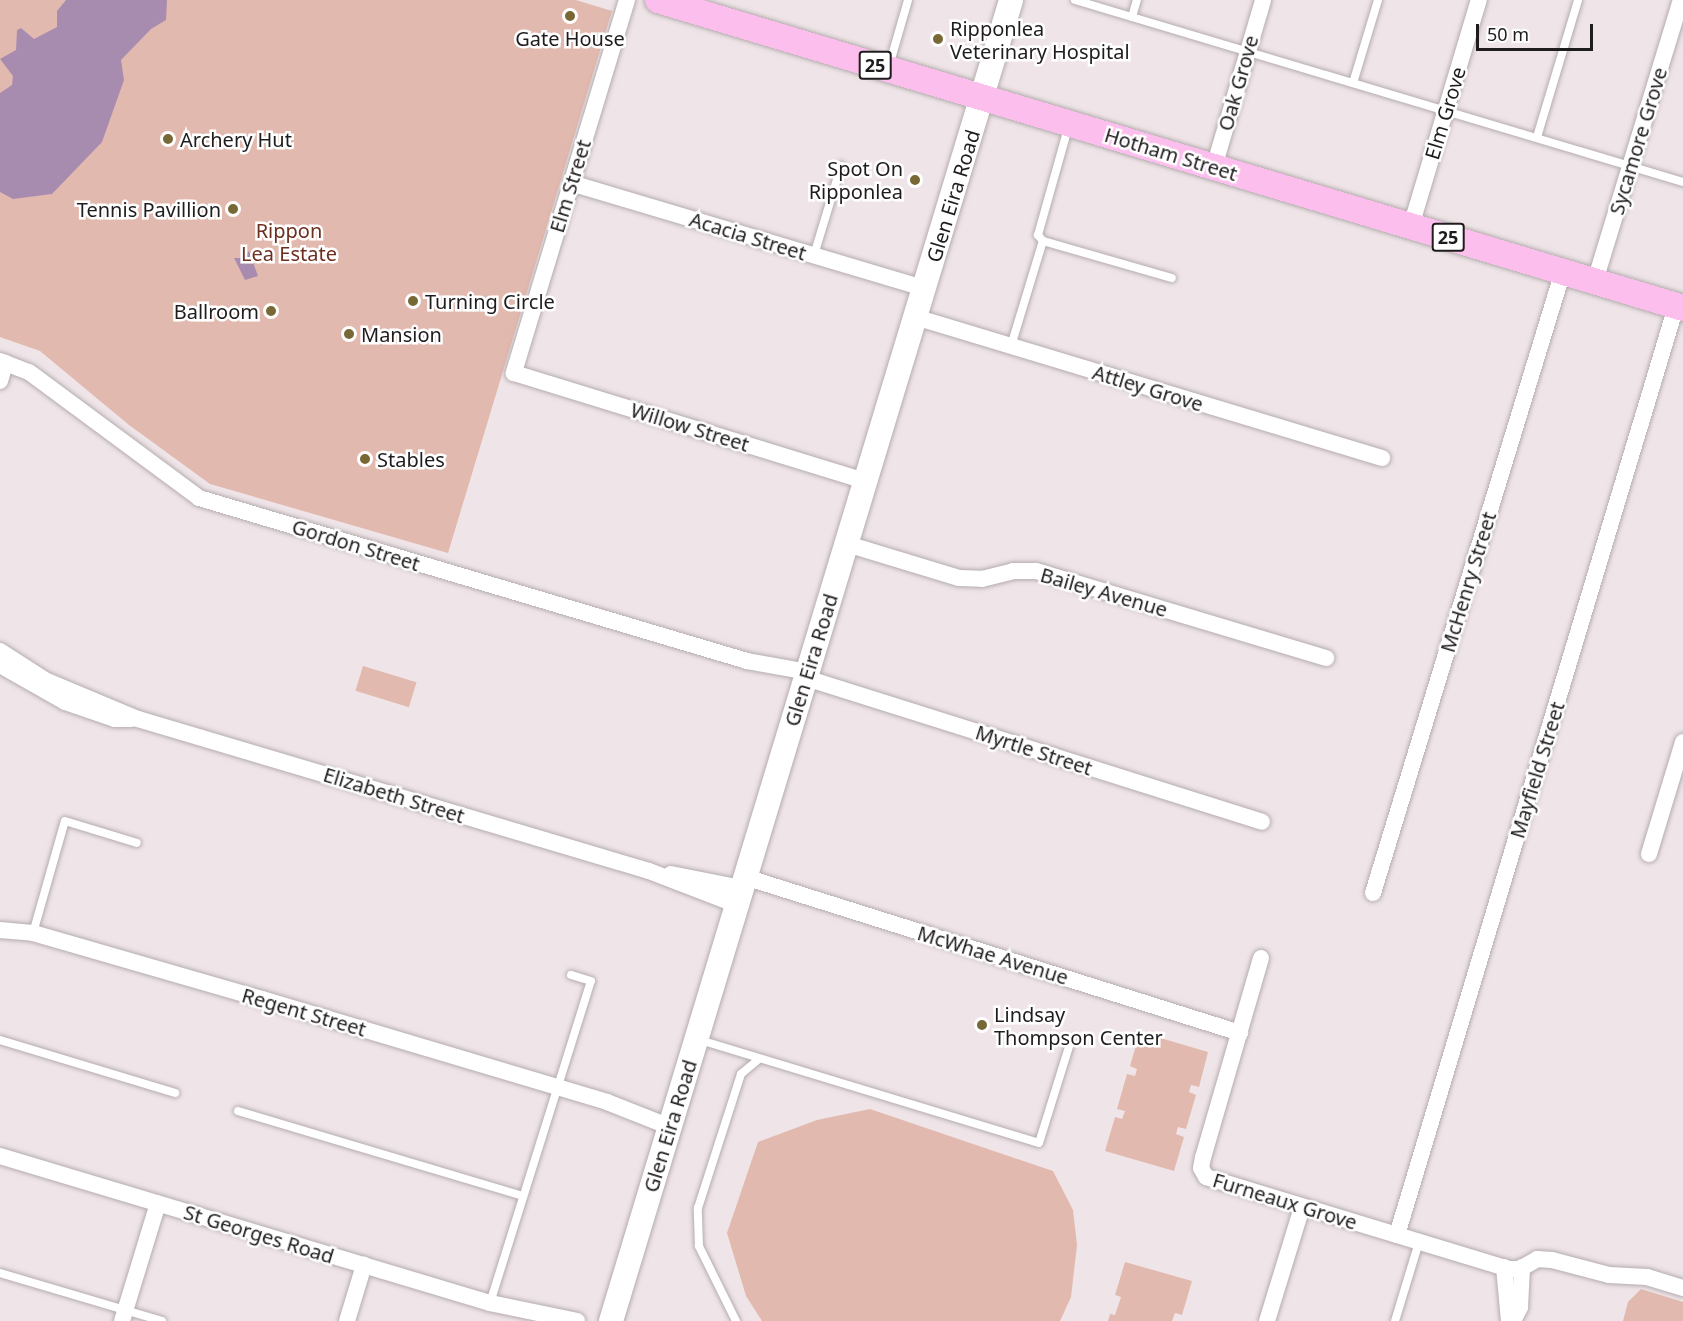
<!DOCTYPE html>
<html>
<head>
<meta charset="utf-8">
<style>
	body { margin:0 }
	#map { position:relative; width:1683px; height:1321px; overflow:hidden; background:#efe5e8; font-family:"Noto Sans",sans-serif }
	div>[style] { position:absolute }
	.green>* { inset:0; background:#e2b9ae; transform-origin:0 0 }
	.water>* { inset:0; background:#a88cb0 }
	.roads { filter:drop-shadow(0 0 2px #b5acae) drop-shadow(0 0 2px #b5acae) }
	.lane>* { height:8px; margin:-4px; padding:0 4px; transform-origin:4px; border-radius:4px; background:#fff }
	.street>* { height:16px; margin:-8px; padding:0 8px; transform-origin:8px; border-radius:8px; background:#fff }
	.secondary>* { height:24px; margin:-12px; padding:0 12px; transform-origin:12px; border-radius:12px; background:#fff }
	.primary>* { height:26px; margin:-13px; padding:0 13px; transform-origin:13px; border-radius:13px; background:#fcbeec }
	.dots>* { width:16px; height:16px; translate:-50% -50%; box-sizing:border-box; border:3px solid #fff; border-radius:50% }
	span { translate:-50% -50%; white-space:nowrap; text-align:center; line-height:1.15; -webkit-text-stroke:5px #fff; paint-order:stroke }
	.shield-label span { padding:2px 4px; background:#fff; border:2px solid; border-radius:4px; -webkit-text-stroke-width:0 }
	.shield-label { font-size:18px; color:#1f1c1d; font-weight:700 }
	.poi-label { font-size:20px; color:#1f1c1d }
	.left { translate:0 -50%; text-align:left }
	.right { translate:-100% -50%; text-align:right }
	.street-label { font-size:20px; color:#1f1c1d }
	.park-label { font-size:20px; color:#6c2f20 }
	.scale { position:absolute; left:1476px; top:24px; width:117px; height:27px; box-sizing:border-box; border:3px solid #1f1c1d; border-top:0; padding-left:8px; font-size:18px; line-height:21px; white-space:nowrap; color:#1f1c1d; -webkit-text-stroke:4px #fff; paint-order:stroke }
</style>
</head>
<body>
<div id="map">
	<div class="green">
		<i style="clip-path:polygon(0 0,576px 0,612px 11px,448px 553px,210px 484px,129px 425px,40px 351px,0 337px)"></i>
		<i style="left:363px;top:666px;width:56px;height:26px;rotate:17deg"></i>
		<i style="clip-path:polygon(1140px 1032px,1208px 1052px,1199px 1087px,1191px 1085px,1189px 1092px,1196px 1095px,1186px 1129px,1178px 1127px,1176px 1134px,1184px 1137px,1174px 1171px,1105px 1151px,1115px 1117px,1122px 1119px,1125px 1111px,1117px 1109px,1127px 1074px,1135px 1076px,1137px 1069px,1130px 1066px)"></i>
		<i style="clip-path:polygon(870px 1109px,1053px 1171px,1073px 1210px,1077px 1245px,1071px 1297px,1060px 1321px,762px 1321px,746px 1296px,727px 1233px,758px 1142px,817px 1120px)"></i>
		<i style="clip-path:polygon(1125px 1262px,1192px 1281px,1182px 1315px,1175px 1313px,1172px 1321px,1108px 1321px,1110px 1314px,1115px 1315px,1121px 1297px,1115px 1295px)"></i>
		<i style="clip-path:polygon(1641px 1289px,1683px 1302px,1683px 1321px,1623px 1321px,1628px 1302px)"></i>
	</div>
	<div class="water">
		<i style="clip-path:polygon(66px 0,167px 0,166px 20px,151px 29px,121px 60px,124px 80px,102px 142px,52px 194px,13px 199px,0 192px,0 93px,12px 85px,13px 76px,0 59px,16px 50px,17px 30px,21px 28px,34px 39px,57px 27px,57px 11px)"></i>
		<i style="clip-path:polygon(249px 251px,258px 276px,245px 280px,234px 258px,243px 258px)"></i>
	</div>
	<div class="roads">
		<div class="lane">
			<i style="left:1075px;top:0;width:635px;rotate:16.66deg"></i>
			<i style="left:1132px;top:17px;width:18px;rotate:-74deg"></i>
			<i style="left:889px;top:66px;width:69px;rotate:-73.9deg"></i>
			<i style="left:1353px;top:83px;width:87px;rotate:-73.2deg"></i>
			<i style="left:1537px;top:137px;width:143px;rotate:-73.3deg"></i>
			<i style="left:1043px;top:241px;width:8px;rotate:-130deg"></i>
			<i style="left:1038px;top:235px;width:111px;rotate:-74.3deg"></i>
			<i style="left:814px;top:255px;width:93px;rotate:-73.1deg"></i>
			<i style="left:1011px;top:346px;width:110px;rotate:-73.1deg"></i>
			<i style="left:1043px;top:241px;width:134px;rotate:16deg"></i>
			<i style="left:33px;top:933px;width:116px;rotate:-74.1deg"></i>
			<i style="left:65px;top:821px;width:75px;rotate:17deg"></i>
			<i style="left:0;top:1040px;width:183px;rotate:16.8deg"></i>
			<i style="left:700px;top:1040px;width:354px;rotate:16.9deg"></i>
			<i style="left:1039px;top:1143px;width:108px;rotate:-72.7deg"></i>
			<i style="left:238px;top:1111px;width:297px;rotate:16.6deg"></i>
			<i style="left:0;top:1273px;width:169px;rotate:16.5deg"></i>
			<i style="left:490px;top:1303px;width:337px;rotate:-72.6deg"></i>
			<i style="left:591px;top:981px;width:21px;rotate:-163deg"></i>
			<i style="left:736px;top:1321px;width:84px;rotate:-116.3deg"></i>
			<i style="left:699px;top:1246px;width:38px;rotate:-92deg"></i>
			<i style="left:698px;top:1208px;width:141px;rotate:-72.2deg"></i>
			<i style="left:741px;top:1074px;width:23px;rotate:-40deg"></i>
			<i style="left:1395px;top:1321px;width:83px;rotate:-73.1deg"></i>
		</div>
		<div class="street">
			<i style="left:627px;top:0;width:390px;rotate:106.9deg"></i>
			<i style="left:514px;top:373px;width:368px;rotate:17.1deg"></i>
			<i style="left:1214px;top:167px;width:174px;rotate:-73.6deg"></i>
			<i style="left:571px;top:183px;width:368px;rotate:16.6deg"></i>
			<i style="left:1411px;top:226px;width:236px;rotate:-73.3deg"></i>
			<i style="left:1595px;top:281px;width:294px;rotate:-73deg"></i>
			<i style="left:915px;top:317px;width:488px;rotate:16.8deg"></i>
			<i style="left:0;top:361px;width:31px;rotate:21deg"></i>
			<i style="left:29px;top:372px;width:212px;rotate:36.5deg"></i>
			<i style="left:199px;top:498px;width:572px;rotate:16.56deg"></i>
			<i style="left:747px;top:661px;width:62px;rotate:10.2deg"></i>
			<i style="left:0;top:381px;width:19px;rotate:-74deg"></i>
			<i style="left:847px;top:544px;width:117px;rotate:16.9deg"></i>
			<i style="left:959px;top:578px;width:23px;rotate:2deg"></i>
			<i style="left:982px;top:579px;width:32px;rotate:-14deg"></i>
			<i style="left:1013px;top:571px;width:23px"></i>
			<i style="left:1036px;top:571px;width:303px;rotate:16.7deg"></i>
			<i style="left:0;top:651px;width:54px;rotate:32.8deg"></i>
			<i style="left:45px;top:680px;width:101px;rotate:22.8deg"></i>
			<i style="left:138px;top:719px;width:533px;rotate:16.57deg"></i>
			<i style="left:649px;top:871px;width:94px;rotate:21.1deg"></i>
			<i style="left:0;top:665px;width:75px;rotate:29.6deg"></i>
			<i style="left:65px;top:702px;width:53px;rotate:18.8deg"></i>
			<i style="left:115px;top:719px;width:16px"></i>
			<i style="left:806px;top:678px;width:478px;rotate:17.5deg"></i>
			<i style="left:1649px;top:854px;width:117px;rotate:-73.1deg"></i>
			<i style="left:671px;top:874px;width:72px;rotate:11.2deg"></i>
			<i style="left:745px;top:877px;width:519px;rotate:17.49deg"></i>
			<i style="left:1373px;top:893px;width:650px;rotate:-73.01deg"></i>
			<i style="left:0;top:930px;width:33px;rotate:5deg"></i>
			<i style="left:33px;top:933px;width:238px;rotate:16.1deg"></i>
			<i style="left:262px;top:999px;width:360px;rotate:16.6deg"></i>
			<i style="left:607px;top:1102px;width:68px;rotate:21.6deg"></i>
			<i style="left:1261px;top:958px;width:207px;rotate:106.2deg"></i>
			<i style="left:1203px;top:1157px;width:11px;rotate:100deg"></i>
			<i style="left:1201px;top:1168px;width:10px;rotate:61deg"></i>
			<i style="left:1206px;top:1177px;width:317px;rotate:16.9deg"></i>
			<i style="left:1509px;top:1269px;width:11px"></i>
			<i style="left:1520px;top:1269px;width:20px;rotate:-30deg"></i>
			<i style="left:1537px;top:1259px;width:15px;rotate:4deg"></i>
			<i style="left:1552px;top:1260px;width:59px;rotate:14.7deg"></i>
			<i style="left:1609px;top:1275px;width:38px;rotate:3deg"></i>
			<i style="left:1647px;top:1277px;width:38px;rotate:17deg"></i>
			<i style="left:0;top:1156px;width:512px;rotate:16.7deg"></i>
			<i style="left:490px;top:1303px;width:89px;rotate:11.7deg"></i>
			<i style="left:1397px;top:1235px;width:970px;rotate:-73.28deg"></i>
			<i style="left:1504px;top:1267px;width:54px;rotate:84.7deg"></i>
			<i style="left:122px;top:1321px;width:123px;rotate:-73deg"></i>
			<i style="left:347px;top:1321px;width:59px;rotate:-73.1deg"></i>
			<i style="left:1267px;top:1321px;width:119px;rotate:-72.9deg"></i>
			<i style="left:1513px;top:1321px;width:16px;rotate:-63deg"></i>
			<i style="left:1520px;top:1307px;width:40px;rotate:-87.1deg"></i>
		</div>
		<div class="secondary">
			<i style="left:611px;top:1321px;width:1380px;rotate:-73.15deg"></i>
		</div>
		<div class="primary">
			<i style="left:658px;top:0;width:1070px;rotate:16.72deg"></i>
		</div>
	</div>
	<div class="dots">
		<i style="left:570px;top:16px;background:#786836"></i>
		<i style="left:938px;top:39px;background:#786836"></i>
		<i style="left:168px;top:139px;background:#786836"></i>
		<i style="left:915px;top:180px;background:#786836"></i>
		<i style="left:233px;top:209px;background:#786836"></i>
		<i style="left:413px;top:301px;background:#786836"></i>
		<i style="left:271px;top:311px;background:#786836"></i>
		<i style="left:349px;top:334px;background:#786836"></i>
		<i style="left:365px;top:459px;background:#786836"></i>
		<i style="left:982px;top:1025px;background:#786836"></i>
	</div>
	<div class="shield-label">
		<span style="left:875px;top:65px">25</span>
		<span style="left:1448px;top:237px">25</span>
	</div>
	<div class="poi-label">
		<span class="left" style="left:950px;top:40px">Ripponlea<br>Veterinary Hospital</span>
		<span style="left:570px;top:38px">Gate House</span>
		<span class="left" style="left:180px;top:139px">Archery Hut</span>
		<span class="right" style="left:903px;top:180px">Spot On<br>Ripponlea</span>
		<span class="right" style="left:221px;top:209px">Tennis Pavillion</span>
		<span class="left" style="left:425px;top:301px">Turning Circle</span>
		<span class="right" style="left:259px;top:311px">Ballroom</span>
		<span class="left" style="left:361px;top:334px">Mansion</span>
		<span class="left" style="left:377px;top:459px">Stables</span>
		<span class="left" style="left:994px;top:1026px">Lindsay<br>Thompson Center</span>
	</div>
	<div class="street-label">
		<span style="left:1238px;top:83px;rotate:-74deg">Oak Grove</span>
		<span style="left:1445px;top:113px;rotate:-73deg">Elm Grove</span>
		<span style="left:1638px;top:141px;rotate:-73deg">Sycamore Grove</span>
		<span style="left:1171px;top:154px;rotate:17deg">Hotham Street</span>
		<span style="left:570px;top:186px;rotate:-73deg">Elm Street</span>
		<span style="left:953px;top:196px;rotate:-73deg">Glen Eira Road</span>
		<span style="left:748px;top:236px;rotate:17deg">Acacia Street</span>
		<span style="left:1148px;top:388px;rotate:17deg">Attley Grove</span>
		<span style="left:690px;top:427px;rotate:17deg">Willow Street</span>
		<span style="left:356px;top:545px;rotate:17deg">Gordon Street</span>
		<span style="left:1468px;top:582px;rotate:-73deg">McHenry Street</span>
		<span style="left:1104px;top:592px;rotate:16deg">Bailey Avenue</span>
		<span style="left:811px;top:660px;rotate:-73deg">Glen Eira Road</span>
		<span style="left:1034px;top:750px;rotate:18deg">Myrtle Street</span>
		<span style="left:1537px;top:770px;rotate:-73deg">Mayfield Street</span>
		<span style="left:394px;top:795px;rotate:17deg">Elizabeth Street</span>
		<span style="left:993px;top:955px;rotate:17deg">McWhae Avenue</span>
		<span style="left:304px;top:1012px;rotate:16deg">Regent Street</span>
		<span style="left:670px;top:1126px;rotate:-73deg">Glen Eira Road</span>
		<span style="left:1285px;top:1201px;rotate:17deg">Furneaux Grove</span>
		<span style="left:259px;top:1234px;rotate:17deg">St Georges Road</span>
	</div>
	<div class="park-label">
		<span style="left:289px;top:242px">Rippon<br>Lea Estate</span>
	</div>
	<div class="scale">50 m</div>
</div>
</body>
</html>
